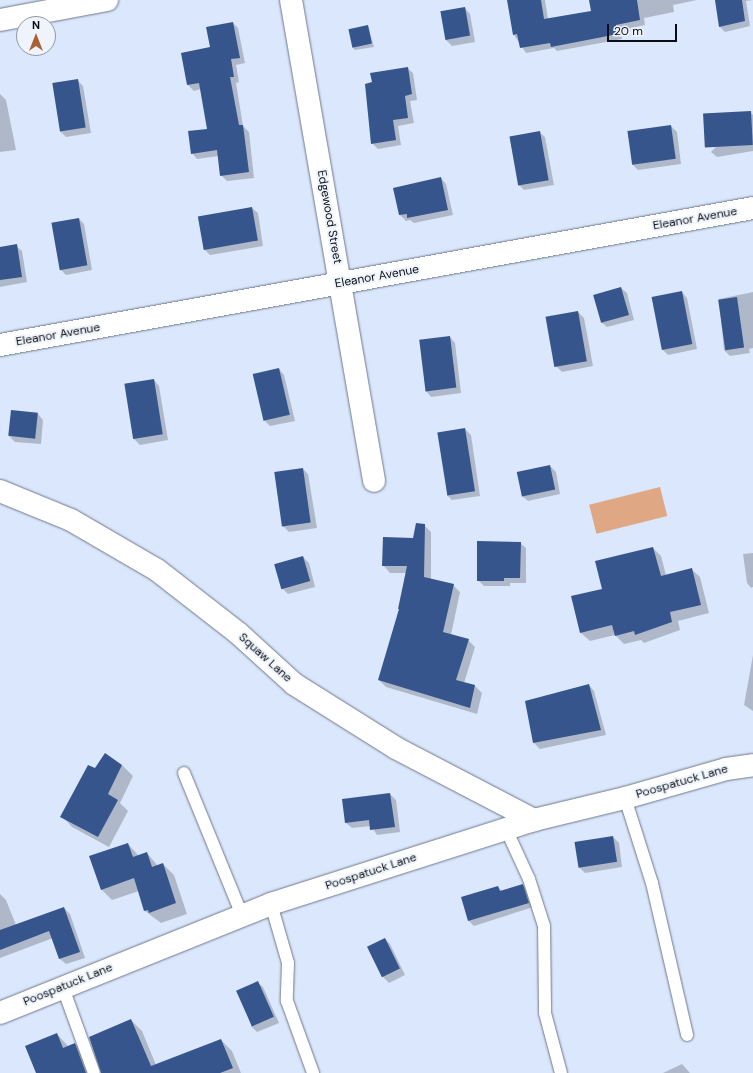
<!DOCTYPE html>
<html>
<head>
<meta charset="utf-8">
<style>
	body { margin:0 }
	#map { position:relative; width:753px; height:1073px; overflow:hidden; background:#dbe7fc; font-family:"DM Sans",sans-serif }
	div>[style] { position:absolute }
	.green>* { inset:0; background:#dfa783; transform-origin:0 0 }
	.shadow>* { inset:0; background:#0003 }
	.building>* { inset:0; background:#35558c; transform-origin:0 0 }
	.roads { filter:drop-shadow(0 0 1px #6e788a) drop-shadow(0 0 1px #6e788a) }
	.lane>* { height:12px; margin:-6px; padding:0 6px; transform-origin:6px; border-radius:6px; background:#fff }
	.street>* { height:22px; margin:-11px; padding:0 11px; transform-origin:11px; border-radius:11px; background:#fff }
	span { translate:-50% -50%; white-space:nowrap; text-align:center; line-height:1.15; -webkit-text-stroke:4px #eff4fc; paint-order:stroke }
	.street-label { font-size:12px; color:#0a0e14 }
	.north { position:absolute; left:16px; top:16px; width:40px; height:40px; box-sizing:border-box; background:#eff4fc; border:1px solid #93989f; border-radius:50%; rotate:0deg; font-size:11px; font-weight:700; line-height:16px; text-align:center; color:#0a0e14 }
	.north::after { content:''; display:block; margin:auto; width:14px; height:18px; background:#a76333; clip-path:polygon(50% 0,100% 100%,50% 72%,0 100%) }
	.scale { position:absolute; left:607px; top:24px; width:70px; height:18px; box-sizing:border-box; border:2px solid #0a0e14; border-top:0; padding-left:5px; font-size:12px; line-height:14px; white-space:nowrap; color:#0a0e14; -webkit-text-stroke:3px #eff4fc; paint-order:stroke }
</style>
</head>
<body>
<div id="map">
	<div class="green">
		<i style="left:660px;top:487px;width:30px;height:73px;rotate:76deg"></i>
	</div>
	<div class="shadow">
		<i style="clip-path:polygon(508px 0,545px 0,548px 19px,592px 12px,590px 0,697px 0,673px 5px,674px 12px,644px 18px,645px 25px,621px 30px,622px 39px,557px 51px,554px 48px,526px 53px,514px 35px)"></i>
		<i style="clip-path:polygon(716px 0,753px 0,746px 1px,750px 26px,725px 32px,720px 27px)"></i>
		<i style="clip-path:polygon(465px 8px,470px 14px,475px 42px,452px 46px,446px 40px)"></i>
		<i style="clip-path:polygon(233px 23px,238px 28px,245px 63px,236px 65px,239px 82px,236px 83px,243px 126px,249px 132px,254px 178px,227px 181px,221px 175px,219px 156px,197px 159px,192px 153px,208px 130px,201px 89px,194px 91px,188px 85px,182px 53px,211px 48px)"></i>
		<i style="clip-path:polygon(368px 26px,374px 47px,355px 50px,353px 48px)"></i>
		<i style="clip-path:polygon(407px 68px,413px 73px,417px 100px,410px 101px,414px 123px,398px 126px,401px 145px,378px 149px,372px 143px,373px 83px)"></i>
		<i style="clip-path:polygon(77px 80px,83px 86px,91px 133px,66px 137px,60px 131px)"></i>
		<i style="clip-path:polygon(0 94px,6px 100px,16px 150px,0 152px)"></i>
		<i style="clip-path:polygon(750px 112px,753px 115px,753px 151px,717px 157px,711px 152px)"></i>
		<i style="clip-path:polygon(671px 126px,677px 132px,681px 164px,638px 170px,632px 164px)"></i>
		<i style="clip-path:polygon(539px 132px,545px 137px,554px 185px,524px 190px,519px 185px)"></i>
		<i style="clip-path:polygon(441px 178px,446px 184px,453px 215px,414px 223px,410px 220px,406px 221px,400px 215px,395px 188px)"></i>
		<i style="clip-path:polygon(252px 208px,258px 213px,263px 246px,210px 255px,204px 249px,199px 217px)"></i>
		<i style="clip-path:polygon(79px 219px,84px 224px,92px 270px,66px 275px,60px 269px)"></i>
		<i style="clip-path:polygon(16px 246px,22px 251px,27px 282px,0 287px,0 248px)"></i>
		<i style="clip-path:polygon(621px 288px,627px 293px,634px 320px,607px 327px,601px 322px)"></i>
		<i style="clip-path:polygon(682px 292px,687px 298px,697px 349px,668px 355px,663px 350px)"></i>
		<i style="clip-path:polygon(753px 292px,753px 348px,749px 349px,750px 353px,730px 356px,724px 350px,719px 299px)"></i>
		<i style="clip-path:polygon(578px 312px,584px 318px,593px 366px,562px 372px,556px 366px)"></i>
		<i style="clip-path:polygon(450px 337px,455px 343px,461px 393px,431px 397px,426px 391px,420px 341px)"></i>
		<i style="clip-path:polygon(279px 369px,284px 375px,295px 421px,270px 426px,264px 420px)"></i>
		<i style="clip-path:polygon(154px 380px,159px 386px,168px 440px,140px 445px,134px 439px)"></i>
		<i style="clip-path:polygon(38px 414px,43px 420px,41px 444px,15px 442px,9px 436px)"></i>
		<i style="clip-path:polygon(465px 429px,471px 435px,480px 496px,452px 500px,447px 495px)"></i>
		<i style="clip-path:polygon(550px 466px,556px 472px,560px 494px,528px 501px,522px 496px,518px 473px)"></i>
		<i style="clip-path:polygon(303px 469px,308px 474px,317px 528px,289px 532px,283px 526px,275px 473px)"></i>
		<i style="clip-path:polygon(424px 525px,431px 532px,431px 580px,453px 585px,460px 592px,451px 635px,468px 640px,475px 647px,464px 683px,475px 686px,482px 693px,477px 714px,386px 687px,379px 680px,400px 610px,406px 573px,390px 573px,383px 565px,414px 539px)"></i>
		<i style="clip-path:polygon(520px 543px,526px 548px,526px 583px,510px 583px,510px 586px,484px 586px,478px 580px)"></i>
		<i style="clip-path:polygon(653px 548px,661px 556px,666px 575px,691px 569px,700px 577px,709px 613px,678px 621px,680px 630px,644px 643px,641px 640px,624px 644px,615px 635px,590px 641px,581px 633px,604px 589px)"></i>
		<i style="clip-path:polygon(753px 553px,753px 587px,751px 588px,747px 583px,743px 554px)"></i>
		<i style="clip-path:polygon(303px 557px,309px 563px,315px 587px,288px 594px,282px 588px)"></i>
		<i style="clip-path:polygon(753px 655px,753px 711px,744px 705px)"></i>
		<i style="clip-path:polygon(589px 685px,594px 691px,606px 735px,540px 749px,534px 743px,526px 701px)"></i>
		<i style="clip-path:polygon(122px 765px,133px 776px,120px 803px,128px 811px,109px 847px,72px 827px,62px 816px,95px 769px)"></i>
		<i style="clip-path:polygon(390px 794px,396px 800px,400px 832px,377px 835px,371px 826px,352px 828px,346px 823px)"></i>
		<i style="clip-path:polygon(613px 837px,619px 843px,622px 867px,585px 873px,579px 867px)"></i>
		<i style="clip-path:polygon(128px 844px,139px 856px,147px 853px,158px 866px,163px 864px,174px 875px,187px 914px,161px 923px,145px 911px,139px 891px,112px 900px,101px 889px)"></i>
		<i style="clip-path:polygon(522px 885px,527px 889px,533px 907px,474px 926px,469px 921px,462px 898px,498px 887px,503px 892px)"></i>
		<i style="clip-path:polygon(0 894px,6px 900px,16px 925px,64px 908px,70px 914px,85px 958px,66px 964px,60px 959px,53px 938px,0 958px)"></i>
		<i style="clip-path:polygon(385px 939px,390px 944px,405px 975px,389px 983px,383px 977px)"></i>
		<i style="clip-path:polygon(257px 982px,263px 987px,279px 1023px,257px 1032px,251px 1026px)"></i>
		<i style="clip-path:polygon(131px 1020px,142px 1031px,156px 1065px,221px 1040px,232px 1051px,241px 1073px,101px 1073px)"></i>
		<i style="clip-path:polygon(57px 1034px,68px 1046px,75px 1044px,86px 1055px,92px 1073px,37px 1073px)"></i>
		<i style="clip-path:polygon(682px 1064px,690px 1073px,663px 1073px)"></i>
	</div>
	<div class="building">
		<i style="clip-path:polygon(507px 0,541px 0,544px 19px,591px 11px,589px 0,637px 0,640px 20px,616px 25px,618px 34px,551px 47px,550px 43px,520px 48px,517px 34px,513px 35px)"></i>
		<i style="clip-path:polygon(715px 0,742px 0,745px 21px,719px 27px)"></i>
		<i style="left:465px;top:7px;width:29px;height:25px;rotate:80deg"></i>
		<i style="clip-path:polygon(233px 22px,240px 58px,231px 59px,234px 77px,230px 77px,239px 125px,243px 125px,249px 172px,220px 176px,217px 150px,191px 154px,188px 131px,207px 129px,199px 83px,187px 85px,181px 53px,210px 47px,206px 27px)"></i>
		<i style="left:368px;top:25px;width:19px;height:20px;rotate:78deg"></i>
		<i style="clip-path:polygon(408px 67px,412px 94px,405px 96px,408px 118px,393px 120px,396px 140px,371px 144px,365px 84px,372px 82px,370px 73px)"></i>
		<i style="left:78px;top:79px;width:49px;height:26px;rotate:81deg"></i>
		<i style="left:751px;top:111px;width:34px;height:48px;rotate:87deg"></i>
		<i style="left:671px;top:125px;width:34px;height:44px;rotate:82deg"></i>
		<i style="left:540px;top:131px;width:50px;height:31px;rotate:80deg"></i>
		<i style="clip-path:polygon(441px 177px,448px 210px,407px 218px,407px 214px,399px 215px,393px 188px)"></i>
		<i style="left:252px;top:207px;width:34px;height:55px;rotate:80deg"></i>
		<i style="left:79px;top:218px;width:48px;height:28px;rotate:80deg"></i>
		<i style="clip-path:polygon(17px 244px,22px 277px,0 280px,0 247px)"></i>
		<i style="left:621px;top:287px;width:29px;height:29px;rotate:74deg"></i>
		<i style="left:682px;top:291px;width:54px;height:31px;rotate:79deg"></i>
		<i style="left:737px;top:297px;width:51px;height:19px;rotate:82deg"></i>
		<i style="left:578px;top:311px;width:51px;height:33px;rotate:80deg"></i>
		<i style="left:450px;top:336px;width:52px;height:31px;rotate:83deg"></i>
		<i style="left:279px;top:368px;width:48px;height:27px;rotate:77deg"></i>
		<i style="left:154px;top:379px;width:56px;height:30px;rotate:81deg"></i>
		<i style="left:11px;top:410px;width:27px;height:26px;rotate:6deg"></i>
		<i style="left:465px;top:428px;width:64px;height:28px;rotate:81deg"></i>
		<i style="left:550px;top:465px;width:25px;height:34px;rotate:78deg"></i>
		<i style="left:303px;top:468px;width:55px;height:29px;rotate:82deg"></i>
		<i style="clip-path:polygon(416px 523px,425px 524px,424px 577px,454px 584px,443px 632px,469px 639px,456px 680px,475px 685px,470px 708px,378px 680px,399px 609px,398px 609px,407px 566px,382px 566px,383px 537px,413px 538px)"></i>
		<i style="clip-path:polygon(477px 541px,521px 542px,520px 578px,504px 578px,504px 581px,477px 581px)"></i>
		<i style="clip-path:polygon(653px 547px,661px 576px,692px 568px,701px 605px,670px 612px,672px 622px,635px 635px,634px 631px,615px 636px,612px 625px,580px 633px,571px 596px,602px 589px,595px 561px)"></i>
		<i style="left:303px;top:556px;width:26px;height:30px;rotate:74deg"></i>
		<i style="clip-path:polygon(589px 684px,601px 730px,533px 743px,525px 701px)"></i>
		<i style="clip-path:polygon(105px 753px,122px 765px,108px 794px,118px 800px,98px 837px,60px 817px,88px 765px,95px 768px)"></i>
		<i style="clip-path:polygon(390px 793px,395px 827px,370px 830px,369px 820px,345px 823px,342px 799px)"></i>
		<i style="left:613px;top:836px;width:26px;height:39px;rotate:81deg"></i>
		<i style="clip-path:polygon(128px 843px,133px 857px,147px 852px,152px 867px,163px 863px,176px 903px,149px 913px,148px 910px,144px 911px,134px 878px,101px 890px,89px 856px)"></i>
		<i style="clip-path:polygon(523px 884px,529px 903px,468px 921px,461px 897px,498px 886px,500px 891px)"></i>
		<i style="clip-path:polygon(64px 907px,80px 952px,59px 959px,49px 931px,0 950px,0 930px)"></i>
		<i style="left:385px;top:938px;width:34px;height:20px;rotate:64deg"></i>
		<i style="left:258px;top:981px;width:39px;height:24px;rotate:66deg"></i>
		<i style="clip-path:polygon(131px 1019px,151px 1066px,221px 1039px,233px 1068px,220px 1073px,101px 1073px,89px 1037px)"></i>
		<i style="clip-path:polygon(57px 1033px,63px 1048px,75px 1043px,86px 1073px,36px 1073px,25px 1046px)"></i>
	</div>
	<div class="roads">
		<div class="lane">
			<i style="left:184px;top:773px;width:153px;rotate:67.8deg"></i>
			<i style="left:625px;top:798px;width:89px;rotate:72.4deg"></i>
			<i style="left:652px;top:883px;width:156px;rotate:77deg"></i>
			<i style="left:506px;top:829px;width:55px;rotate:65.3deg"></i>
			<i style="left:529px;top:879px;width:49px;rotate:72.3deg"></i>
			<i style="left:544px;top:926px;width:87px;rotate:89.3deg"></i>
			<i style="left:545px;top:1013px;width:62px;rotate:75.1deg"></i>
			<i style="left:271px;top:904px;width:61px;rotate:73.9deg"></i>
			<i style="left:288px;top:963px;width:38px;rotate:92deg"></i>
			<i style="left:287px;top:1001px;width:77px;rotate:70.1deg"></i>
			<i style="left:63px;top:988px;width:90px;rotate:70deg"></i>
		</div>
		<div class="street">
			<i style="left:291px;top:0;width:488px;rotate:80.2deg"></i>
			<i style="left:0;top:20px;width:109px;rotate:-10.6deg"></i>
			<i style="left:0;top:345px;width:765px;rotate:-10.31deg"></i>
			<i style="left:0;top:491px;width:77px;rotate:22.2deg"></i>
			<i style="left:71px;top:520px;width:99px;rotate:30.2deg"></i>
			<i style="left:157px;top:570px;width:103px;rotate:37.9deg"></i>
			<i style="left:238px;top:633px;width:76px;rotate:42.3deg"></i>
			<i style="left:294px;top:684px;width:120px;rotate:32.1deg"></i>
			<i style="left:396px;top:748px;width:156px;rotate:27.6deg"></i>
			<i style="left:0;top:1013px;width:292px;rotate:-21.9deg"></i>
			<i style="left:271px;top:904px;width:276px;rotate:-17.7deg"></i>
			<i style="left:534px;top:820px;width:94px;rotate:-13.6deg"></i>
			<i style="left:625px;top:798px;width:105px;rotate:-16deg"></i>
			<i style="left:726px;top:769px;width:27px;rotate:-8deg"></i>
		</div>
	</div>
	<div class="street-label">
		<span style="left:329px;top:217px;rotate:80deg">Edgewood Street</span>
		<span style="left:695px;top:219px;rotate:-10deg">Eleanor Avenue</span>
		<span style="left:377px;top:277px;rotate:-10deg">Eleanor Avenue</span>
		<span style="left:58px;top:335px;rotate:-10deg">Eleanor Avenue</span>
		<span style="left:265px;top:658px;rotate:42deg">Squaw Lane</span>
		<span style="left:682px;top:782px;rotate:-16deg">Poospatuck Lane</span>
		<span style="left:371px;top:872px;rotate:-18deg">Poospatuck Lane</span>
		<span style="left:68px;top:985px;rotate:-22deg">Poospatuck Lane</span>
	</div>
	<div class="north">N</div>
	<div class="scale">20 m</div>
</div>
</body>
</html>
